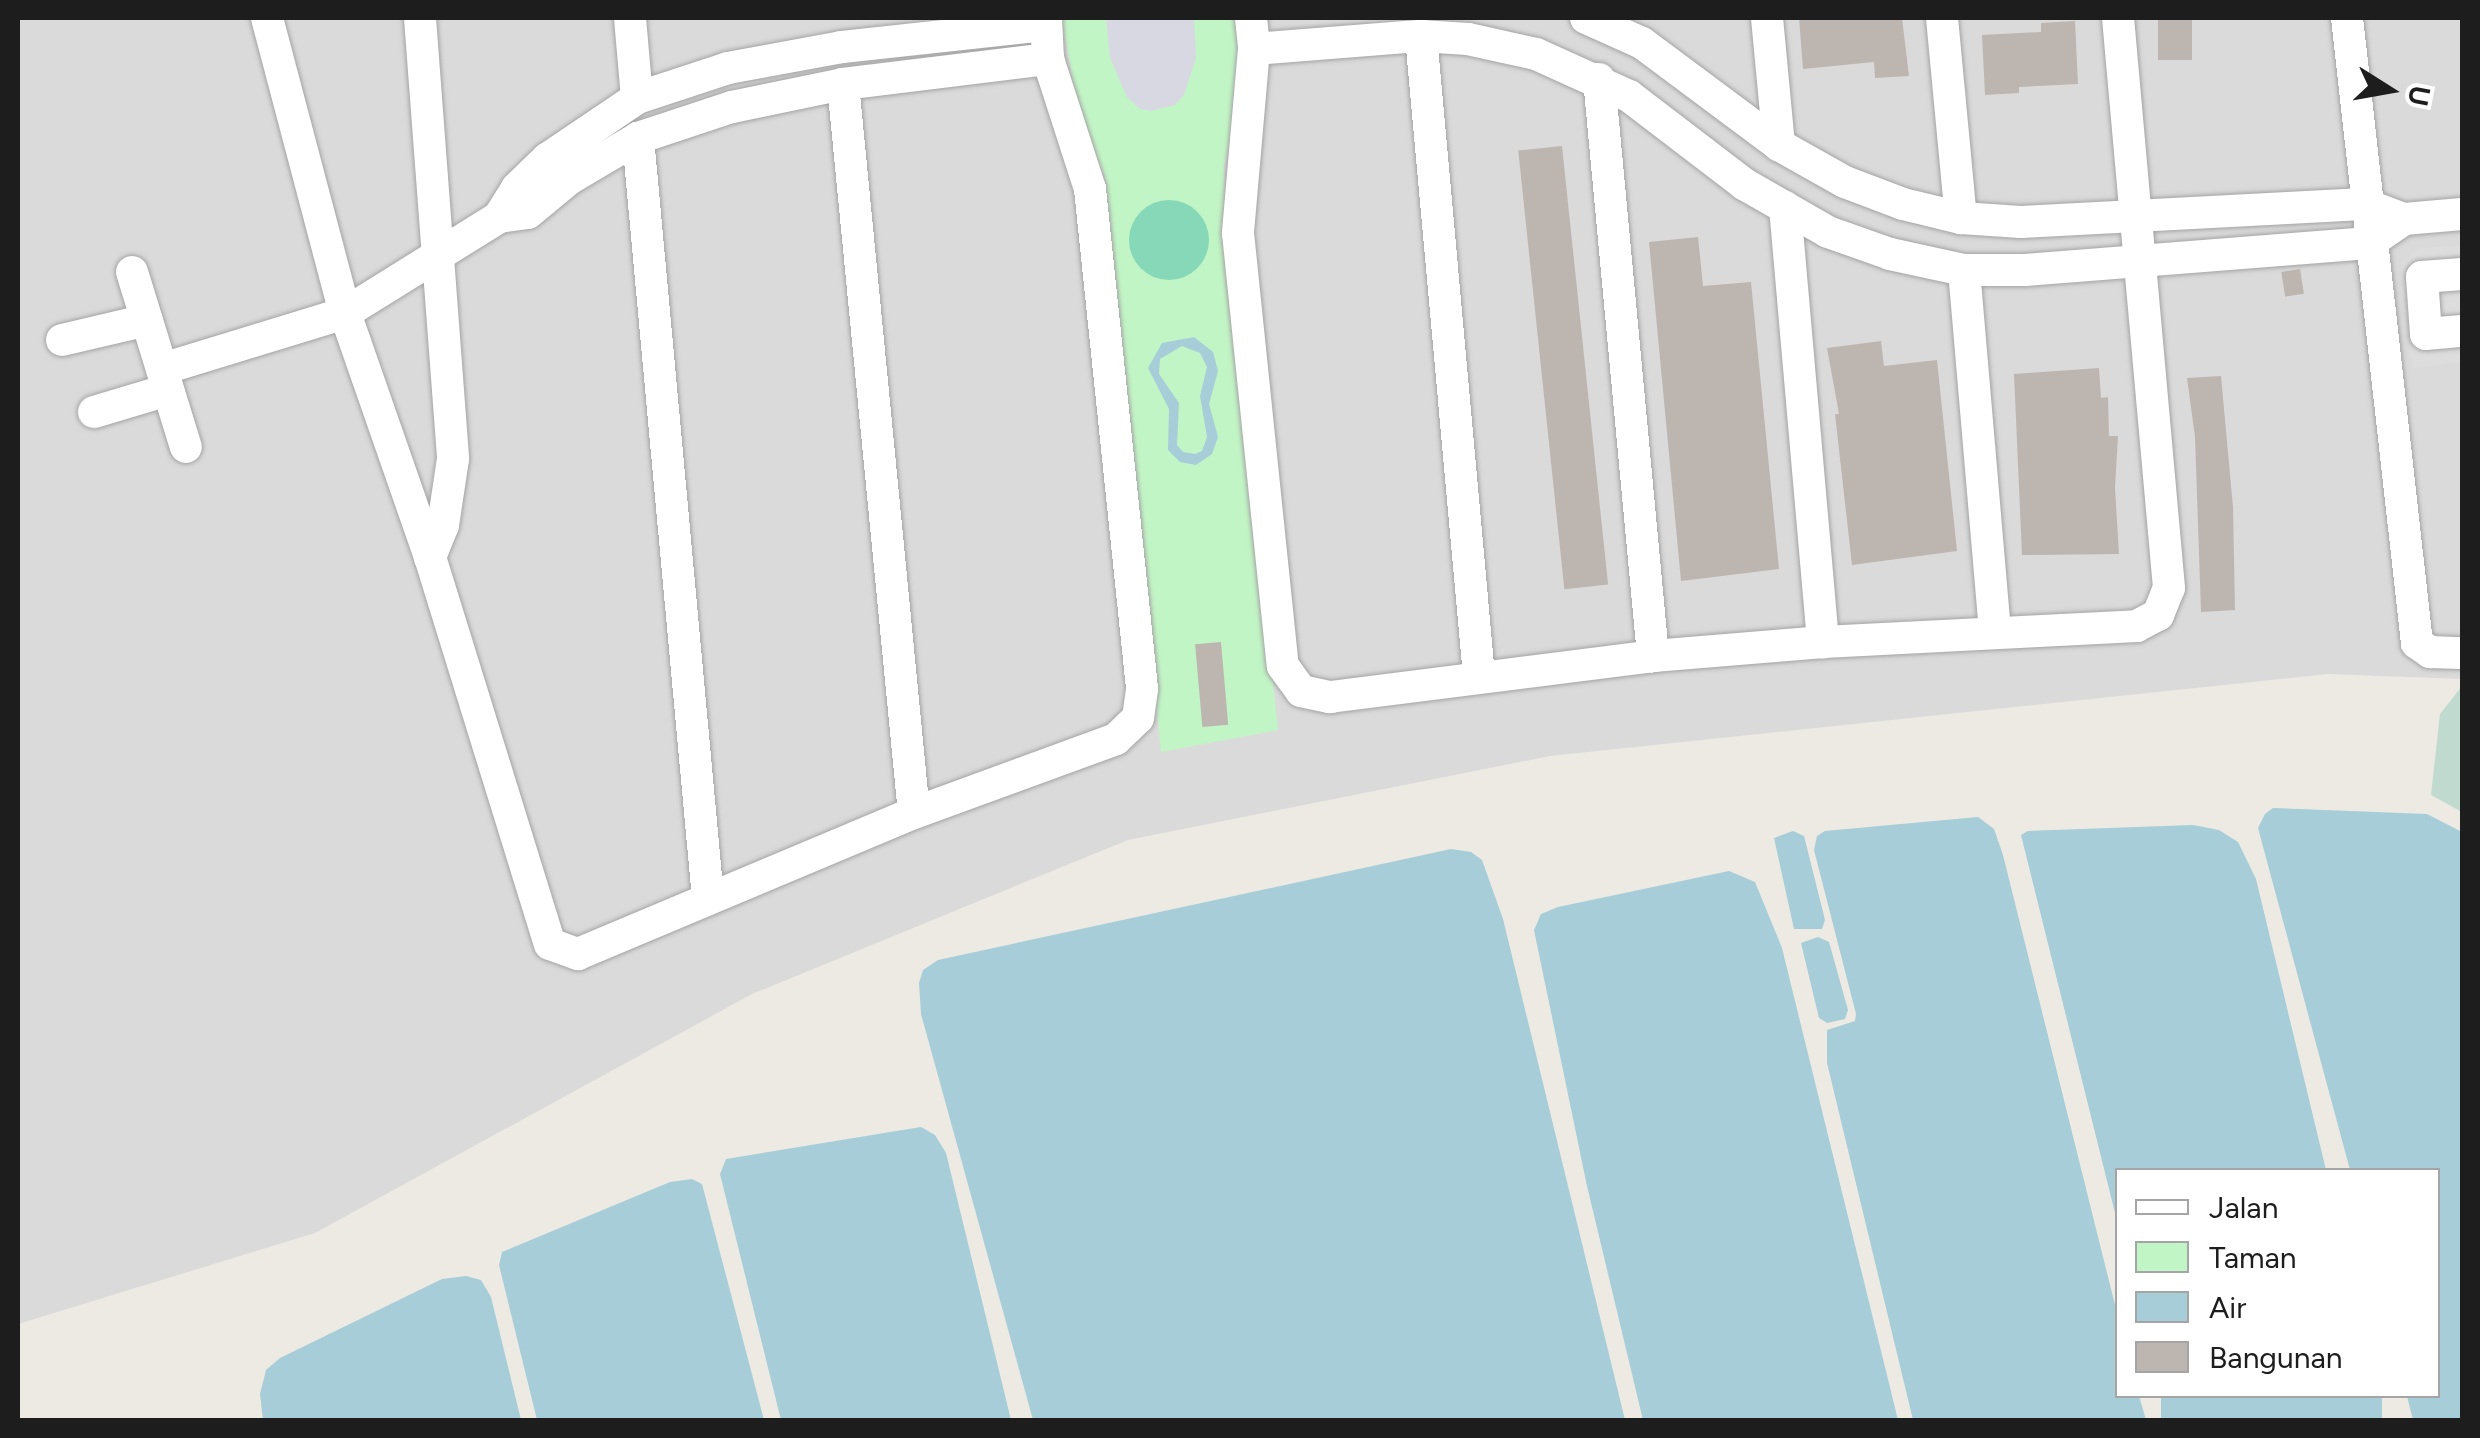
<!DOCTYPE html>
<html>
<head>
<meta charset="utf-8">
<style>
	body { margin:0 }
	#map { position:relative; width:2480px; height:1438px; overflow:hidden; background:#edeae3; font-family:Figtree,sans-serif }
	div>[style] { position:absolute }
	.residential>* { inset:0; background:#dbdada }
	.wetland>* { inset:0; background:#c1dacf }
	.park>* { inset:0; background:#c2f5c6 }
	.pitch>* { inset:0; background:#86d8b8 }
	.round { border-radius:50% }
	.parking>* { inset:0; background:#ddd }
	.plaza>* { inset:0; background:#d8d8e3 }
	.water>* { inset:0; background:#a6cdd8; transform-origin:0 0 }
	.building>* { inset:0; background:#bdb6b0; transform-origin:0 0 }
	.roads { filter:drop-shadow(0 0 2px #a4a4a4) drop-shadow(0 0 2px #a4a4a4) }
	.minor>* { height:32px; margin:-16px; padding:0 16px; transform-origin:16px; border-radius:16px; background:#fff }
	span { translate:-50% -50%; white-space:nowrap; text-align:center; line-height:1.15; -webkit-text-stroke:8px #fff; paint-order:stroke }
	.frame { position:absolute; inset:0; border:20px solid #1d1d1d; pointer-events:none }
	.legend { position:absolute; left:2115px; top:1168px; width:325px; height:230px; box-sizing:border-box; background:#fff; border:2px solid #a5a5a5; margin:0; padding:12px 18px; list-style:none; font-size:30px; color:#1d1d1d }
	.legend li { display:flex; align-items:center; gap:20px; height:50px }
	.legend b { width:50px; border:2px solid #a5a5a5 }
	.north { position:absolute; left:2340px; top:40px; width:100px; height:100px; -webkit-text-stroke:8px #fff; paint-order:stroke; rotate:101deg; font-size:28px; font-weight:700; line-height:40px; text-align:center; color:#1d1d1d }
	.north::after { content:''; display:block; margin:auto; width:35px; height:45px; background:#1d1d1d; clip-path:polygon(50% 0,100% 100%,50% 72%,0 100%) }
</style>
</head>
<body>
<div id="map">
	<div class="residential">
		<i style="clip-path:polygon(18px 18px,2462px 18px,2462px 679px,2328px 674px,1550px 756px,1128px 840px,752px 994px,315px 1233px,18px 1324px)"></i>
	</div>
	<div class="wetland">
		<i style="clip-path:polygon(2462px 686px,2462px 812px,2431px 795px,2440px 714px)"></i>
	</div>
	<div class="park">
		<i style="clip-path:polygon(1062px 18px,1238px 18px,1235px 119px,1224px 166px,1225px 211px,1278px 730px,1161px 752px,1105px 177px,1079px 116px)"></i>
	</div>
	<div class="pitch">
		<i class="round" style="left:1129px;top:200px;width:80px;height:80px"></i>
	</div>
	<div class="parking">
		<i style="clip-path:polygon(2462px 245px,2462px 362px,2412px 368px,2402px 266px,2416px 249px)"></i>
	</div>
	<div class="plaza">
		<i style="clip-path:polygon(1106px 18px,1194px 18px,1196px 58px,1184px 95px,1175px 105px,1151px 111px,1140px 109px,1127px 97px,1110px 58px)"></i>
	</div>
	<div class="water">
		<i style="clip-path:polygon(evenodd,1194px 337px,1213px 352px,1218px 371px,1209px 404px,1218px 437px,1212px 454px,1196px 465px,1180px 462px,1168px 450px,1169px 409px,1148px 368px,1162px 343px,1194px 337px,1182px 346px,1200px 353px,1207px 367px,1200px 396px,1207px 437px,1202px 451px,1195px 454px,1183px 452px,1177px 445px,1179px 403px,1159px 374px,1160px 359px,1182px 346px)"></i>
		<i style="clip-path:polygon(2273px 808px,2427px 814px,2462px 832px,2462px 1420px,2413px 1420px,2407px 1396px,2438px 1396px,2438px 1170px,2350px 1170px,2258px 828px,2265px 814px)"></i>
		<i style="clip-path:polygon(1978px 817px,1994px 829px,2003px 855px,2117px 1313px,2118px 1396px,2139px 1396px,2146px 1420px,1913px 1420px,1827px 1063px,1827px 1030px,1855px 1021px,1856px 1014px,1814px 850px,1817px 836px,1825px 831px)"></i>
		<i style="clip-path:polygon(2193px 825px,2219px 830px,2238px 842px,2256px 879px,2326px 1170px,2118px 1170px,2117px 1221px,2021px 835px,2028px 831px)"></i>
		<i style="clip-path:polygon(1793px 831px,1804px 836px,1825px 920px,1822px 929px,1794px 929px,1774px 838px)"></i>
		<i style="clip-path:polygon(1451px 849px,1471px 852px,1482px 860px,1503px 919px,1625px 1420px,1033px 1420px,921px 1014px,919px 983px,923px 970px,938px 960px)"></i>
		<i style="clip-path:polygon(1729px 871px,1755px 882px,1782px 948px,1898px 1420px,1643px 1420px,1587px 1186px,1534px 930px,1541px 914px,1558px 907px)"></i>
		<i style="clip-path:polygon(1818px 937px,1829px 942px,1848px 1010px,1845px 1019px,1827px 1023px,1819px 1018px,1801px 943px)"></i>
		<i style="clip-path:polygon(921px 1127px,935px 1135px,946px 1153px,1011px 1420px,781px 1420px,720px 1174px,726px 1159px)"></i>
		<i style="clip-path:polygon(692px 1179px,702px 1184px,764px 1420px,537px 1420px,499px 1265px,502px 1252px,670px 1182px)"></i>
		<i style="clip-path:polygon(466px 1276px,481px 1280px,491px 1297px,521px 1420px,263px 1420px,260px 1394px,266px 1370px,280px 1358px,442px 1279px)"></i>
		<i style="left:2161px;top:1396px;width:221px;height:25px"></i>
	</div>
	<div class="building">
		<i style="clip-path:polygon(1799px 18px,1902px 18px,1909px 76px,1875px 78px,1874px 62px,1803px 69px)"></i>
		<i style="left:2158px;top:18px;width:34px;height:42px"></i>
		<i style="clip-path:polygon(2075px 21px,2078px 84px,2019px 87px,2019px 93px,1985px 95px,1982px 35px,2041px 32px,2041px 23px)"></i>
		<i style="left:1562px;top:146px;width:441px;height:44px;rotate:84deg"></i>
		<i style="clip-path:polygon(1698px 237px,1703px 286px,1751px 282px,1779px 569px,1681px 581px,1649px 242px)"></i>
		<i style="left:2300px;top:269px;width:25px;height:19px;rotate:81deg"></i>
		<i style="clip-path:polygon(1881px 341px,1884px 366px,1937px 360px,1957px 551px,1852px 565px,1835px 414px,1839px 414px,1827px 348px)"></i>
		<i style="clip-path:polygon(2099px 368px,2101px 398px,2108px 397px,2109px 436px,2118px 436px,2115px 488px,2119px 554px,2022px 555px,2014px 374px)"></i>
		<i style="clip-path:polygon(2221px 376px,2233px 507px,2235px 610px,2201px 612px,2195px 437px,2187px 378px)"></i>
		<i style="left:1221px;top:642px;width:83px;height:26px;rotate:85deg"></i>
	</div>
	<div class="roads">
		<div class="minor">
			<i style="left:267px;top:18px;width:305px;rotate:75.2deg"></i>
			<i style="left:345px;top:313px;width:258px;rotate:70.8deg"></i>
			<i style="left:430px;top:557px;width:405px;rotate:72.8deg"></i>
			<i style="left:550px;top:944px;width:30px;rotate:20deg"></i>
			<i style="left:578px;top:954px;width:364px;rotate:-22.8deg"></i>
			<i style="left:914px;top:813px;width:215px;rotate:-20.1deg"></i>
			<i style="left:1116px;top:739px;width:30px;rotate:-44deg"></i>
			<i style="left:1138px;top:718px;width:30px;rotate:-82deg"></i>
			<i style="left:1142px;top:688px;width:502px;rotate:-95.95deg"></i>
			<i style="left:1090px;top:189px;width:137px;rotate:-107.9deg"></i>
			<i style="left:1048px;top:59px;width:41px;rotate:-92.8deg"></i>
			<i style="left:420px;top:18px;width:442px;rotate:85.7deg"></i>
			<i style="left:453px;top:459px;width:67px;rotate:98.6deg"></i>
			<i style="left:443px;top:525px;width:35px;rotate:112deg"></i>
			<i style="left:630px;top:18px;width:80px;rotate:85deg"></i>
			<i style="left:1251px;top:18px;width:31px;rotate:84deg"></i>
			<i style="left:1254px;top:49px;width:185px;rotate:95deg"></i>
			<i style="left:1238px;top:233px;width:435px;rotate:84.1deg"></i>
			<i style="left:1283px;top:666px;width:31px;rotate:54deg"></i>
			<i style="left:1301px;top:691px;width:30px;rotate:12deg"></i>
			<i style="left:1330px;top:697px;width:326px;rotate:-7.2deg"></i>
			<i style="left:1653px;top:656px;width:171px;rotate:-4.7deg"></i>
			<i style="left:1823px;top:642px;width:314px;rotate:-2.9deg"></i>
			<i style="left:2137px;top:626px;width:24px;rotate:-28deg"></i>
			<i style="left:2158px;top:615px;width:29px;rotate:-68deg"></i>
			<i style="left:2169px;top:588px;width:572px;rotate:-95.11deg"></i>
			<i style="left:1586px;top:18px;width:61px;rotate:24.1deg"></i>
			<i style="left:1642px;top:43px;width:171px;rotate:36.7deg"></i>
			<i style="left:1779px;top:145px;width:76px;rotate:29.3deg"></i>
			<i style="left:1845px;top:182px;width:62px;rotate:20.8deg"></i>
			<i style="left:1903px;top:204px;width:60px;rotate:13.6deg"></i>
			<i style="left:1961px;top:218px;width:60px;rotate:3.8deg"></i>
			<i style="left:2021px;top:222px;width:343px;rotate:-3deg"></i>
			<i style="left:2364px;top:204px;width:43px;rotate:20.6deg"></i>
			<i style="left:2404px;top:219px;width:58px;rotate:-4.9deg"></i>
			<i style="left:1767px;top:18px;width:128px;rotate:84.6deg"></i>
			<i style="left:1942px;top:18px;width:201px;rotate:84.6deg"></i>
			<i style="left:2347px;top:18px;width:629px;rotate:83.61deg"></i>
			<i style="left:2417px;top:643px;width:16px;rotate:35deg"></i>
			<i style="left:2430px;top:652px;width:32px;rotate:2deg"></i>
			<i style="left:1421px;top:36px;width:643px;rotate:84.82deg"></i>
			<i style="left:1254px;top:49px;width:168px;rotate:-4.5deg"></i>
			<i style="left:1421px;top:36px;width:47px;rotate:3.7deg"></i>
			<i style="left:1468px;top:39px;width:70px;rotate:12.4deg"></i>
			<i style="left:1536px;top:54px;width:102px;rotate:24.3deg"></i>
			<i style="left:1629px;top:96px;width:145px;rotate:37.4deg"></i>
			<i style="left:1744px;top:184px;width:97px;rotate:29.7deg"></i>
			<i style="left:1828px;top:232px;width:66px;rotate:19.5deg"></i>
			<i style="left:1890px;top:254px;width:76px;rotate:12.2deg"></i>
			<i style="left:1964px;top:270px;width:61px"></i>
			<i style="left:2025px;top:270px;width:345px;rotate:-4.5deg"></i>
			<i style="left:2369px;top:243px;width:42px;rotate:-34.4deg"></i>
			<i style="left:1599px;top:79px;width:580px;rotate:84.65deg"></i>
			<i style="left:843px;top:84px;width:732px;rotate:84.44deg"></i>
			<i style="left:638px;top:138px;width:764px;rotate:84.74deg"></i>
			<i style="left:1785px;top:207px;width:437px;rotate:85deg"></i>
			<i style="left:499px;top:217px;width:34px;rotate:-58deg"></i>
			<i style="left:517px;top:188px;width:42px;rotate:-44deg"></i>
			<i style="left:547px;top:159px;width:109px;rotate:-34.1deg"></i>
			<i style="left:637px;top:98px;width:96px;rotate:-18.2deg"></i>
			<i style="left:728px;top:68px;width:116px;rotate:-10.4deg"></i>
			<i style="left:842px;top:47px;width:204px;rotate:-6.2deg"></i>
			<i style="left:1964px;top:270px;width:363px;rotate:85.1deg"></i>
			<i style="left:132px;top:272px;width:183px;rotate:72.9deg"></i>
			<i style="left:2462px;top:274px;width:40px;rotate:175.7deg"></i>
			<i style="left:2422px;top:277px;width:57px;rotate:86deg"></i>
			<i style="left:2426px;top:334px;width:36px;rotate:-5deg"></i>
			<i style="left:62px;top:340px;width:87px;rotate:-13.2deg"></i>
			<i style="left:162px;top:369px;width:191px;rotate:-17deg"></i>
			<i style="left:345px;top:313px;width:181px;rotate:-31.9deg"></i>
			<i style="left:499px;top:217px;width:29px;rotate:-8deg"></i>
			<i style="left:528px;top:213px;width:53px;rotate:-39.7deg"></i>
			<i style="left:569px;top:179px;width:80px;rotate:-30.7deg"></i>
			<i style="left:638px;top:138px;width:99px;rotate:-18.3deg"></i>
			<i style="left:732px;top:107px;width:113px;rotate:-11.7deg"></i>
			<i style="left:843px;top:84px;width:207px;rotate:-7deg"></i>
			<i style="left:94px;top:412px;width:77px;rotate:-16.6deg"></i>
		</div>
	</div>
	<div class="frame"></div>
	<ul class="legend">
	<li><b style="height:12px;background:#fff"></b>Jalan</li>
	<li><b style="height:28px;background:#c2f5c6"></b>Taman</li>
	<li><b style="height:28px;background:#a6cdd8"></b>Air</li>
	<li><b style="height:28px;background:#bdb6b0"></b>Bangunan</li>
	</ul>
	<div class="north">U</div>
</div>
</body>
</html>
